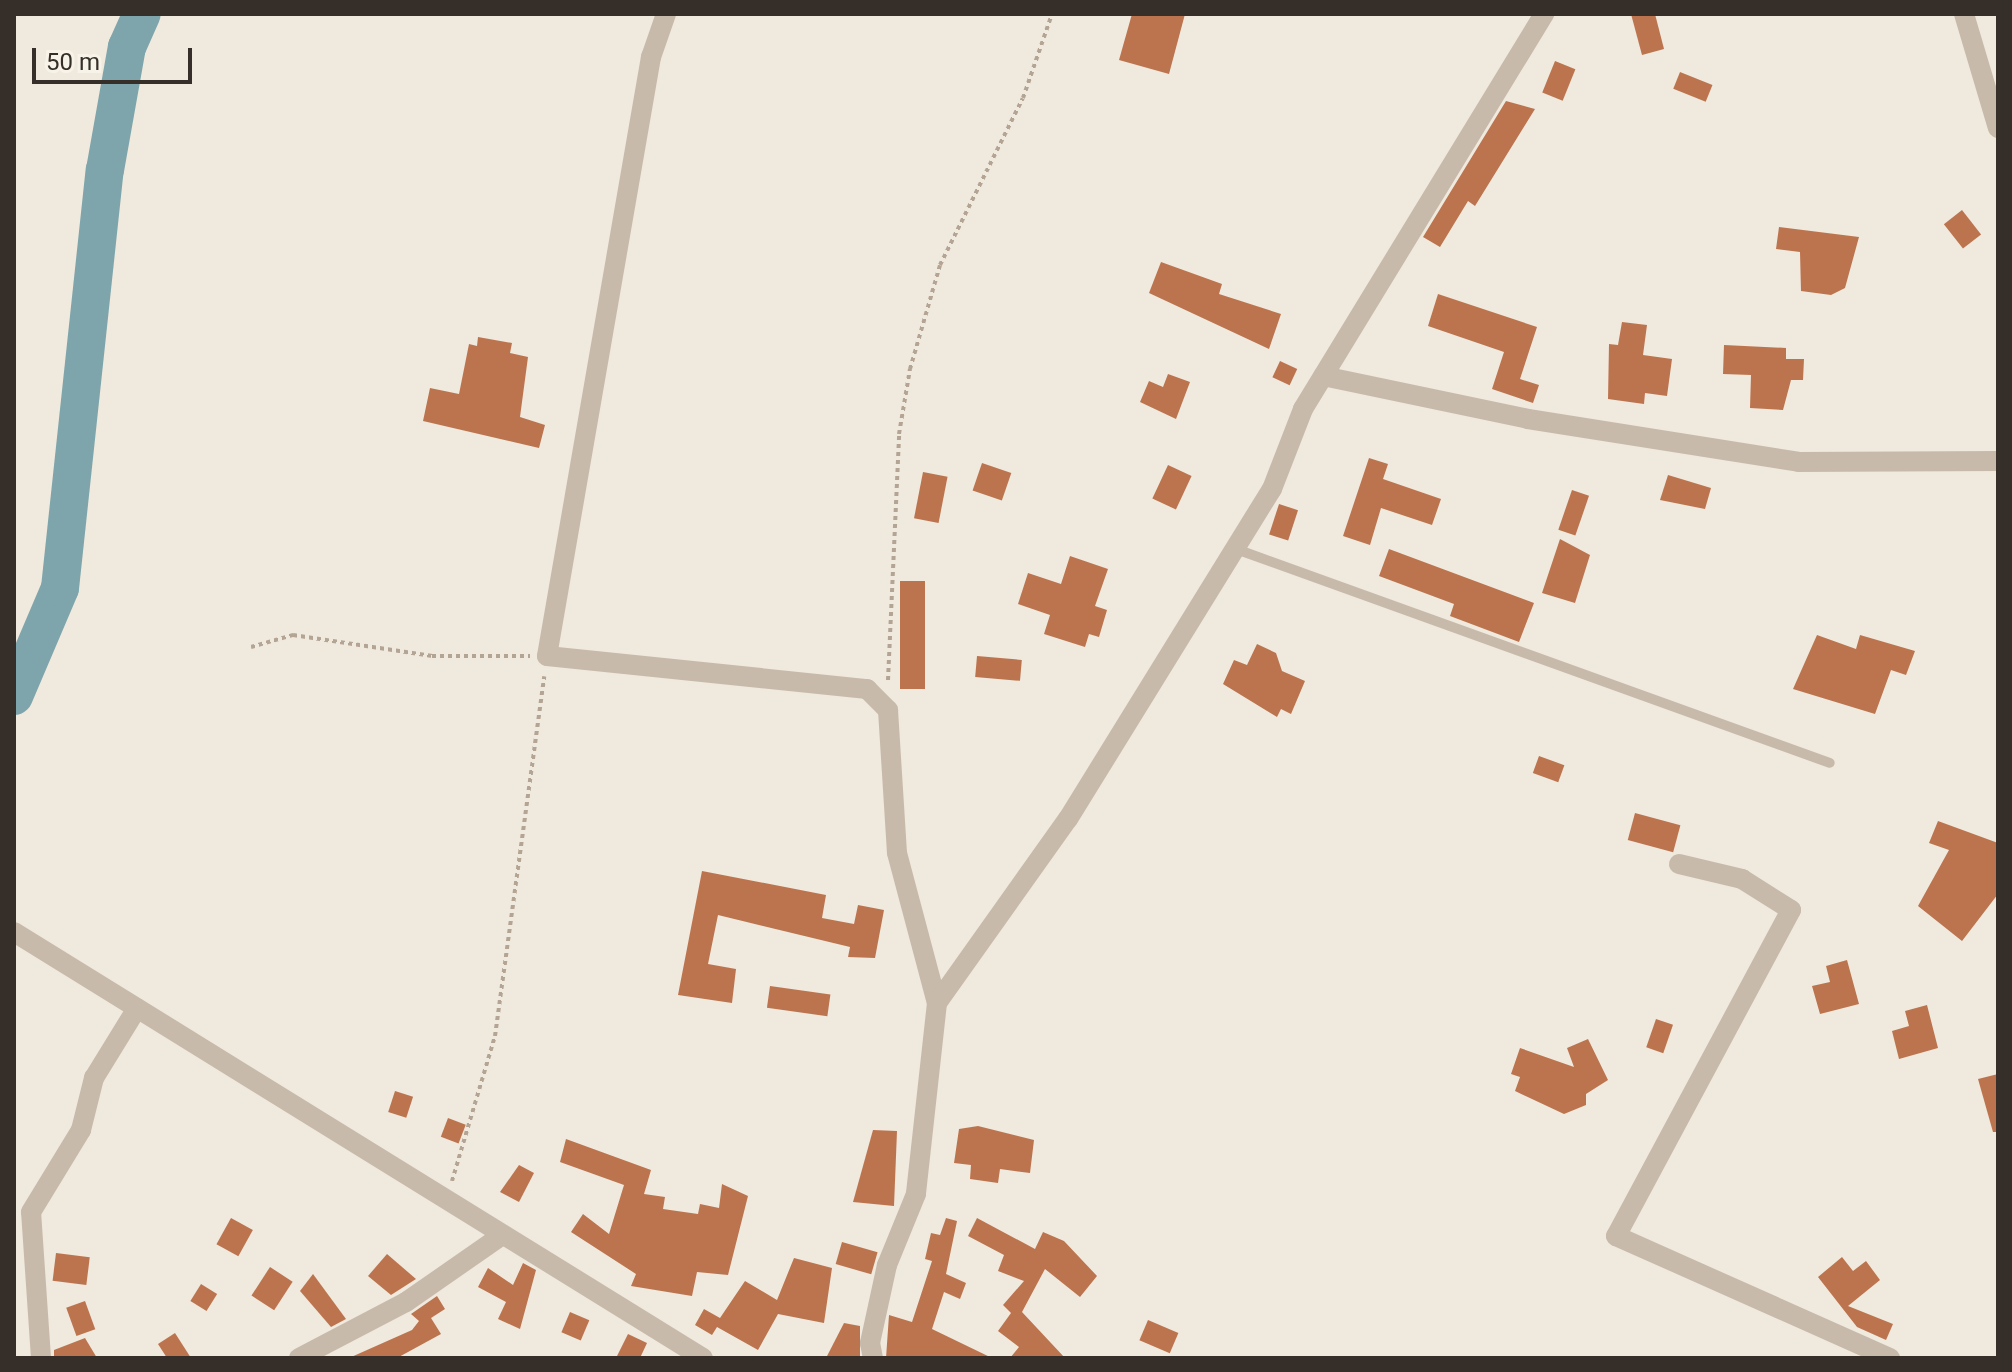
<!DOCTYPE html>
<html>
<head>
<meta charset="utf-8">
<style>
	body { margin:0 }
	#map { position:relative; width:2012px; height:1372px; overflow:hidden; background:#f0e9dd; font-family:Roboto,sans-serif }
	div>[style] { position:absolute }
	.river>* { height:38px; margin:-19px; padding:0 19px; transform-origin:19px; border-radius:19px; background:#7ea5ab }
	.building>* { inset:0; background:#bc744f; transform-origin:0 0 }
	.path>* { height:4px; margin-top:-2px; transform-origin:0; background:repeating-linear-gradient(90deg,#b3a494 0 4px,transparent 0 8px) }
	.lane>* { height:10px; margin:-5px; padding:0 5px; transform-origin:5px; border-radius:5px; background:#c7baaa }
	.street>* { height:20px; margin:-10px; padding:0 10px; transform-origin:10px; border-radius:10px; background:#c7baaa }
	span { translate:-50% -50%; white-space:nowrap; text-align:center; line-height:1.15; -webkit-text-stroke:6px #f8f3e9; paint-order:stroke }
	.frame { position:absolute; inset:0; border:16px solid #352e29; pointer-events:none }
	.scale { position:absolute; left:32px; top:48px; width:160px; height:36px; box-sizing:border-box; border:4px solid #352e29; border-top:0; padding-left:10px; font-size:24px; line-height:28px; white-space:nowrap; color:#352e29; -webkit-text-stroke:6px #f8f3e9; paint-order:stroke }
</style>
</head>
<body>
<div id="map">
	<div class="river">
		<i style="left:14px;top:696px;width:117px;rotate:-66.9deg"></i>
		<i style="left:60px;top:588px;width:420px;rotate:-83.9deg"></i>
		<i style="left:105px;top:170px;width:125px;rotate:-79.9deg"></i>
		<i style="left:127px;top:47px;width:36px;rotate:-66deg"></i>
	</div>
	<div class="building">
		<i style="clip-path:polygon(1132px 14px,1185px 14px,1169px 74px,1119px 60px)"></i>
		<i style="clip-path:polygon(1631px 14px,1655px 14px,1664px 49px,1642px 55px)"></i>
		<i style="left:1555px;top:61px;width:22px;height:34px;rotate:22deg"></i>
		<i style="left:1680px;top:72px;width:35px;height:18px;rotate:22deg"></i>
		<i style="clip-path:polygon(1506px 101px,1535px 109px,1475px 206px,1468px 201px,1440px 247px,1423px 237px)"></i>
		<i style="left:1962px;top:210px;width:31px;height:23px;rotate:52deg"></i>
		<i style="clip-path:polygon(1779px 227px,1859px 237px,1845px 288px,1831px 295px,1801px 291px,1800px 252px,1776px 249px)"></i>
		<i style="clip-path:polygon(1161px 262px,1222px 284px,1219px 294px,1281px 314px,1269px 349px,1149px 293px)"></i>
		<i style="clip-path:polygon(1438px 294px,1537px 327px,1520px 379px,1539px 385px,1533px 403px,1492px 389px,1504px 352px,1428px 326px)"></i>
		<i style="clip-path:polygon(1622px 322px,1647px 325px,1643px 355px,1672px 359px,1667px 396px,1645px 393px,1644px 404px,1608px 399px,1609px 344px,1618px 345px)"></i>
		<i style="clip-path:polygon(478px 337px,512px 343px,510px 353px,528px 357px,520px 417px,545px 425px,539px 448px,423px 421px,430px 388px,459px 394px,469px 344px,477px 346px)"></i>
		<i style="clip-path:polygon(1724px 345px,1786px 348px,1786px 359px,1804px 359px,1803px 380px,1791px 380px,1783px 410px,1750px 408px,1751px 375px,1723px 374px)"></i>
		<i style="left:1280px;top:361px;width:19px;height:18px;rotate:25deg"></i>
		<i style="clip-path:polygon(1168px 374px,1190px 382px,1176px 419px,1140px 402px,1149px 381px,1163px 387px)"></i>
		<i style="clip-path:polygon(1369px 458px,1388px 464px,1383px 479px,1441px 499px,1432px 525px,1381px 508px,1370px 545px,1343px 536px)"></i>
		<i style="left:982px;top:463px;width:31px;height:29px;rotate:19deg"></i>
		<i style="left:1168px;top:465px;width:26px;height:37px;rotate:25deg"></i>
		<i style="left:923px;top:472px;width:25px;height:47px;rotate:11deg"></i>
		<i style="clip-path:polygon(1668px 475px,1711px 488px,1705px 509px,1660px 500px)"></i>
		<i style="left:1572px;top:490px;width:18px;height:42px;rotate:19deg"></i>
		<i style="left:1279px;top:504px;width:20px;height:32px;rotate:18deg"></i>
		<i style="clip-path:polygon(1560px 539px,1590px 555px,1575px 603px,1542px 593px)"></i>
		<i style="clip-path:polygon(1389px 549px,1534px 603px,1519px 642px,1450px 616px,1454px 604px,1379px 576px)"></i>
		<i style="clip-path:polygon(1070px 556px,1108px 569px,1095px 606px,1107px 610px,1099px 637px,1089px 634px,1085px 647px,1044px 634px,1050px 615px,1018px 604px,1028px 573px,1061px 584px)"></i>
		<i style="left:900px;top:581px;width:25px;height:108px"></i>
		<i style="clip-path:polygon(1817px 635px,1856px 649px,1860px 635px,1915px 651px,1906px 675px,1891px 670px,1875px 714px,1793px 689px)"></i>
		<i style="clip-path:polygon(1257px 644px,1276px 653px,1282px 671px,1305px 681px,1291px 714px,1281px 709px,1277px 717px,1223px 684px,1234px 660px,1247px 665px)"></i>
		<i style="left:977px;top:656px;width:45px;height:21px;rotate:5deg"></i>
		<i style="left:1539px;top:756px;width:27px;height:18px;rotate:20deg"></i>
		<i style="left:1635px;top:813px;width:47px;height:28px;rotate:15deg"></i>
		<i style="clip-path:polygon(1938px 821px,1998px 843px,1998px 894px,1962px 941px,1918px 906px,1949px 850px,1929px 843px)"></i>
		<i style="clip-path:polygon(702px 871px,826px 895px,822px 918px,854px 924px,858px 905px,884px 910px,875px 958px,848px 957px,850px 947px,718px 915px,708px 964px,736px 969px,732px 1003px,678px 995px)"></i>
		<i style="clip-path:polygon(1847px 960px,1859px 1004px,1820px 1014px,1812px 986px,1830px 982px,1826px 966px)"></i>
		<i style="left:770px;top:986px;width:61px;height:22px;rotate:8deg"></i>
		<i style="clip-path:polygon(1927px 1005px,1938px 1048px,1899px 1059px,1892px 1031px,1909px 1026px,1905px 1011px)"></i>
		<i style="left:1656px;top:1019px;width:18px;height:30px;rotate:19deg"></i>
		<i style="clip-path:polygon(1588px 1039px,1608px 1080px,1586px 1094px,1586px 1105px,1564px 1114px,1515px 1091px,1520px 1077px,1511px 1074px,1520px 1048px,1574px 1067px,1567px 1048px)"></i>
		<i style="clip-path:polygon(1998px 1074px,1998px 1132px,1993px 1132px,1978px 1079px)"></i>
		<i style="left:395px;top:1091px;width:19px;height:22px;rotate:18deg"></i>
		<i style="left:448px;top:1118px;width:19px;height:20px;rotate:21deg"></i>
		<i style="clip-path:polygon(978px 1126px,1034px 1140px,1030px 1173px,1000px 1169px,998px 1183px,970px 1179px,971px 1165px,954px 1163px,959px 1129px)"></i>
		<i style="clip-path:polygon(873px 1130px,897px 1131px,894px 1206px,853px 1202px)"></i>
		<i style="clip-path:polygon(566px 1139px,651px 1170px,644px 1194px,665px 1197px,663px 1209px,698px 1214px,700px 1204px,719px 1208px,722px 1184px,748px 1196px,728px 1275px,697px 1272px,692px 1296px,631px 1286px,636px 1274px,571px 1232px,583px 1214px,609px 1234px,624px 1185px,560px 1162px)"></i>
		<i style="clip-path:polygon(519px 1165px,534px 1173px,519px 1202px,500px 1192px)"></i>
		<i style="left:231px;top:1218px;width:25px;height:30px;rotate:29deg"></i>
		<i style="clip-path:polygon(946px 1218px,957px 1221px,946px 1274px,966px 1283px,960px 1299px,944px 1292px,932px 1329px,992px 1358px,886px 1358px,889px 1315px,912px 1322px,932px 1261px,925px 1259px,931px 1233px,940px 1235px)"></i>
		<i style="clip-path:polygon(977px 1218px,1035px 1249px,1043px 1232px,1064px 1241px,1097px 1276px,1080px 1297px,1045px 1269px,1022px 1312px,1065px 1358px,1010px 1358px,1019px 1347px,998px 1331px,1011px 1313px,1003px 1305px,1024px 1281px,998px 1271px,1004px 1255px,968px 1236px)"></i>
		<i style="left:842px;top:1242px;width:37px;height:23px;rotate:16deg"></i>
		<i style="left:56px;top:1253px;width:34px;height:28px;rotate:7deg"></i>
		<i style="clip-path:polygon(387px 1254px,416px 1279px,391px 1295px,368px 1276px)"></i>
		<i style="clip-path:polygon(1842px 1257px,1853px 1271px,1866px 1261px,1880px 1280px,1848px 1306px,1893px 1324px,1886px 1340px,1857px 1327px,1818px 1277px)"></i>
		<i style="clip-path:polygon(794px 1258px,832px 1268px,824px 1323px,778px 1314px,758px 1350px,717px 1327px,712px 1335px,695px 1325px,704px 1309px,720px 1318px,745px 1281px,777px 1300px)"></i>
		<i style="clip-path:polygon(523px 1263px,536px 1270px,520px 1329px,498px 1319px,506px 1302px,478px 1287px,488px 1268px,513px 1285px)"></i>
		<i style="left:270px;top:1267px;width:27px;height:34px;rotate:33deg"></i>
		<i style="clip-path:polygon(313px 1274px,346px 1319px,331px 1327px,300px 1291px)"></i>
		<i style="left:201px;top:1284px;width:19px;height:20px;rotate:32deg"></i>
		<i style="clip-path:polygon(437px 1296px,445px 1309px,431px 1318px,441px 1334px,397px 1358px,349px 1358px,412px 1330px,419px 1321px,411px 1314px)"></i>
		<i style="left:85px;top:1301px;width:30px;height:20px;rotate:70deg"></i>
		<i style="left:570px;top:1312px;width:21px;height:22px;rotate:23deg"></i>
		<i style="left:1148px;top:1320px;width:33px;height:22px;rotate:23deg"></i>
		<i style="clip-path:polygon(844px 1323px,860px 1326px,860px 1358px,826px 1358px)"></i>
		<i style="clip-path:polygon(175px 1333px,191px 1358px,167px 1358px,158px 1344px)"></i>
		<i style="clip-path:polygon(628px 1334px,647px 1343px,640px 1358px,616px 1358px)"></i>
		<i style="clip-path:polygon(85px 1338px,97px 1358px,54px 1358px,54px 1350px)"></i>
	</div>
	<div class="path">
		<i style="left:251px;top:647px;width:44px;rotate:-15.9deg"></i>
		<i style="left:293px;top:635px;width:141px;rotate:8.6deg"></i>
		<i style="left:432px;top:656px;width:98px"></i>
		<i style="left:888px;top:680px;width:246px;rotate:-87.4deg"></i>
		<i style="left:899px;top:434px;width:66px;rotate:-80.4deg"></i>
		<i style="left:910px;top:369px;width:108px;rotate:-73.9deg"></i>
		<i style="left:940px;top:265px;width:186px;rotate:-63.6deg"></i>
		<i style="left:1023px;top:98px;width:89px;rotate:-71deg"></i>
		<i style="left:452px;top:1181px;width:151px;rotate:-73.5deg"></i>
		<i style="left:495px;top:1036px;width:363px;rotate:-82.2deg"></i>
	</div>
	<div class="lane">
		<i style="left:1236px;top:549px;width:631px;rotate:19.81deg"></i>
	</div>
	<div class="street">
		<i style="left:666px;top:14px;width:46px;rotate:109.2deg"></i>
		<i style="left:651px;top:57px;width:608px;rotate:99.85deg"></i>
		<i style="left:547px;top:656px;width:322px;rotate:5.9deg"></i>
		<i style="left:867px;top:689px;width:30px;rotate:45deg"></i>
		<i style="left:888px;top:710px;width:143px;rotate:86.4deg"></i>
		<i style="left:897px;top:853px;width:155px;rotate:75.1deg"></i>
		<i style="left:937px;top:1003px;width:192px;rotate:96.3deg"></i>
		<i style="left:916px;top:1194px;width:77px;rotate:112.2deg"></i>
		<i style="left:887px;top:1265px;width:80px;rotate:102.3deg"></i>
		<i style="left:870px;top:1343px;width:15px;rotate:79deg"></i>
		<i style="left:1964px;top:14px;width:119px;rotate:73.4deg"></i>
		<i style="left:1323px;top:376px;width:209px;rotate:11.8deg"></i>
		<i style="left:1528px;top:419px;width:273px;rotate:9deg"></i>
		<i style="left:1798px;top:462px;width:200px;rotate:-0.3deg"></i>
		<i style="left:1679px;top:864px;width:65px;rotate:13.4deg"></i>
		<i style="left:1742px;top:879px;width:58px;rotate:32.3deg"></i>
		<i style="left:1791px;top:910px;width:370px;rotate:118.2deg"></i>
		<i style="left:1616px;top:1236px;width:300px;rotate:24deg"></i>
		<i style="left:14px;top:932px;width:810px;rotate:31.73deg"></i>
		<i style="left:937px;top:1003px;width:226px;rotate:-54.6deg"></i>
		<i style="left:1068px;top:819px;width:388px;rotate:-58.3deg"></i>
		<i style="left:1272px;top:489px;width:86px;rotate:-68.8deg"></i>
		<i style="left:1303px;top:409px;width:463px;rotate:-58.6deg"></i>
		<i style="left:41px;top:1358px;width:146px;rotate:-93.9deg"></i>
		<i style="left:31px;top:1212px;width:96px;rotate:-58.6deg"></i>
		<i style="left:81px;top:1130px;width:54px;rotate:-76deg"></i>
		<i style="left:94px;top:1078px;width:82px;rotate:-58.4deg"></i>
		<i style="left:299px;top:1358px;width:121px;rotate:-27.6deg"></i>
		<i style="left:406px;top:1302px;width:116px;rotate:-34.8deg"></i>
	</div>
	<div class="frame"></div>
	<div class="scale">50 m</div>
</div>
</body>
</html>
